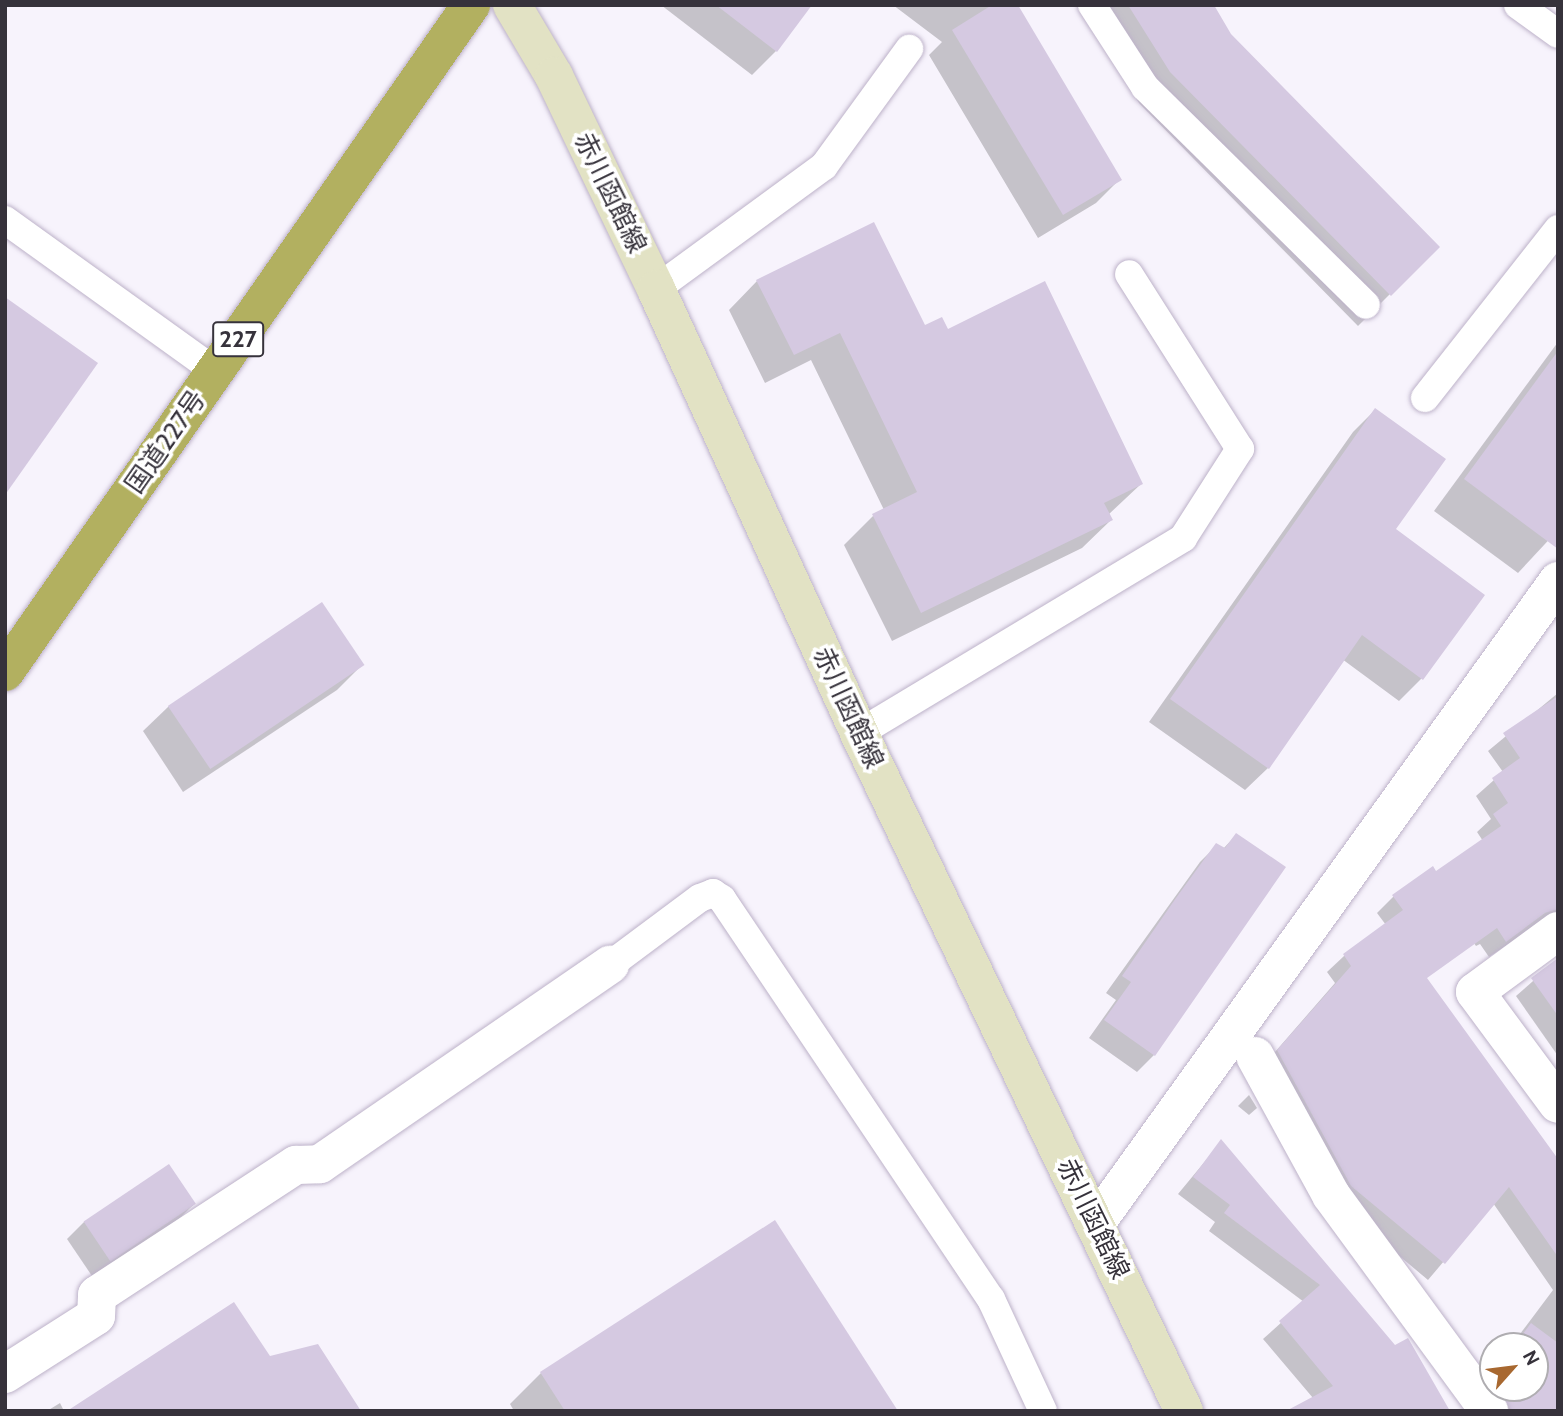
<!DOCTYPE html>
<html>
<head>
<meta charset="utf-8">
<style>
	body { margin:0 }
	#map { position:relative; width:1563px; height:1416px; overflow:hidden; background:#f7f3fc; font-family:Cabin,"Noto Sans JP",sans-serif }
	div>[style] { position:absolute }
	.shadow>* { inset:0; background:#0003 }
	.building>* { inset:0; background:#d5c9e1; transform-origin:0 0 }
	.roads { filter:drop-shadow(0 0 2px #bdb2c9) drop-shadow(0 0 2px #bdb2c9) }
	.service>* { height:28px; margin:-14px; padding:0 14px; transform-origin:14px; border-radius:14px; background:#fff }
	.minor>* { height:38px; margin:-19px; padding:0 19px; transform-origin:19px; border-radius:19px; background:#fff }
	.secondary>* { height:38px; margin:-19px; padding:0 19px; transform-origin:19px; border-radius:19px; background:#e2e2c4 }
	.trunk>* { height:38px; margin:-19px; padding:0 19px; transform-origin:19px; border-radius:19px; background:#b2b060 }
	span { translate:-50% -50%; white-space:nowrap; text-align:center; line-height:1.15; -webkit-text-stroke:7px #fff; paint-order:stroke }
	.shield-label span { padding:2px 5px; background:#fff; border:2px solid; border-radius:5px; -webkit-text-stroke-width:0 }
	.shield-label { font-size:24px; color:#36323b; font-weight:700 }
	.street-label { font-size:26px; color:#36323b }
	.frame { position:absolute; inset:0; border:7px solid #36323b; pointer-events:none }
	.north { position:absolute; left:1479px; top:1332px; width:70px; height:70px; box-sizing:border-box; background:#fff; border:2px solid #afadb1; border-radius:50%; rotate:62deg; font-size:19px; font-weight:700; line-height:28px; text-align:center; color:#36323b }
	.north::after { content:''; display:block; margin:auto; width:24px; height:32px; background:#a86830; clip-path:polygon(50% 0,100% 100%,50% 72%,0 100%) }
</style>
</head>
<body>
<div id="map">
	<div class="shadow">
		<i style="clip-path:polygon(661px 5px,810px 5px,776px 51px,752px 75px)"></i>
		<i style="clip-path:polygon(893px 5px,1016px 5px,1120px 179px,1096px 203px,1038px 238px,929px 55px,942px 42px)"></i>
		<i style="clip-path:polygon(1078px 5px,1211px 5px,1229px 35px,1437px 247px,1358px 326px,1139px 103px)"></i>
		<i style="clip-path:polygon(757px 281px,947px 331px,1141px 484px,1108px 515px,1111px 520px,1082px 548px,892px 641px,844px 545px,873px 516px,884px 510px,811px 360px,765px 383px,729px 310px)"></i>
		<i style="clip-path:polygon(1558px 342px,1558px 530px,1518px 573px,1434px 511px)"></i>
		<i style="clip-path:polygon(1375px 410px,1393px 530px,1422px 678px,1399px 701px,1342px 659px,1268px 768px,1245px 790px,1149px 722px,1353px 432px)"></i>
		<i style="clip-path:polygon(321px 605px,362px 665px,337px 690px,183px 792px,143px 731px,168px 707px)"></i>
		<i style="clip-path:polygon(1558px 693px,1558px 933px,1537px 925px,1489px 957px,1480px 944px,1476px 946px,1454px 915px,1426px 979px,1558px 1160px,1558px 1411px,1487px 1411px,1475px 1394px,1493px 1370px,1493px 1388px,1535px 1388px,1535px 1346px,1511px 1346px,1553px 1290px,1493px 1203px,1428px 1280px,1335px 1202px,1261px 1068px,1335px 983px,1327px 972px,1344px 956px,1386px 925px,1377px 913px,1394px 896px,1436px 874px,1483px 841px,1477px 832px,1491px 819px,1476px 796px,1503px 772px,1488px 751px)"></i>
		<i style="clip-path:polygon(1236px 835px,1154px 1055px,1137px 1072px,1089px 1038px,1116px 1000px,1106px 993px,1200px 862px,1217px 845px,1223px 849px)"></i>
		<i style="clip-path:polygon(1558px 959px,1558px 1056px,1516px 996px)"></i>
		<i style="clip-path:polygon(1249px 1095px,1257px 1108px,1249px 1115px,1238px 1106px)"></i>
		<i style="clip-path:polygon(1221px 1142px,1448px 1411px,1313px 1398px,1263px 1339px,1304px 1302px,1209px 1231px,1215px 1222px,1178px 1194px)"></i>
		<i style="clip-path:polygon(194px 1204px,177px 1221px,92px 1276px,67px 1239px,84px 1222px)"></i>
		<i style="clip-path:polygon(541px 1373px,892px 1411px,514px 1411px,510px 1404px)"></i>
		<i style="clip-path:polygon(60px 1403px,64px 1411px,47px 1411px)"></i>
	</div>
	<div class="building">
		<i style="clip-path:polygon(716px 5px,812px 5px,777px 52px)"></i>
		<i style="clip-path:polygon(992px 5px,1018px 5px,1122px 180px,1063px 215px,952px 30px)"></i>
		<i style="clip-path:polygon(1128px 5px,1214px 5px,1231px 34px,1440px 247px,1391px 296px,1170px 72px)"></i>
		<i style="clip-path:polygon(874px 222px,925px 325px,942px 317px,948px 329px,1045px 281px,1143px 484px,1104px 503px,1113px 520px,921px 613px,872px 514px,917px 492px,840px 333px,794px 355px,756px 280px)"></i>
		<i style="clip-path:polygon(5px 297px,98px 363px,5px 495px)"></i>
		<i style="clip-path:polygon(1558px 351px,1558px 549px,1464px 479px)"></i>
		<i style="clip-path:polygon(1375px 408px,1446px 459px,1396px 529px,1485px 595px,1423px 680px,1362px 635px,1269px 769px,1170px 699px)"></i>
		<i style="left:322px;top:602px;width:76px;height:186px;rotate:56deg"></i>
		<i style="clip-path:polygon(1558px 696px,1558px 909px,1545px 913px,1506px 942px,1497px 928px,1427px 978px,1558px 1159px,1558px 1257px,1509px 1187px,1445px 1264px,1351px 1186px,1277px 1050px,1351px 966px,1343px 954px,1403px 910px,1392px 895px,1433px 866px,1436px 871px,1501px 826px,1493px 814px,1508px 803px,1492px 778px,1520px 758px,1503px 733px)"></i>
		<i style="clip-path:polygon(1236px 833px,1286px 867px,1155px 1056px,1104px 1020px,1131px 982px,1122px 976px,1176px 898px,1216px 843px,1225px 848px)"></i>
		<i style="clip-path:polygon(1558px 958px,1558px 1016px,1531px 978px)"></i>
		<i style="clip-path:polygon(1221px 1139px,1395px 1345px,1408px 1338px,1450px 1411px,1286px 1411px,1333px 1386px,1279px 1321px,1320px 1285px,1224px 1213px,1230px 1205px,1193px 1177px)"></i>
		<i style="left:169px;top:1164px;width:48px;height:103px;rotate:56deg"></i>
		<i style="clip-path:polygon(775px 1220px,898px 1411px,565px 1411px,540px 1372px)"></i>
		<i style="clip-path:polygon(234px 1302px,270px 1356px,318px 1344px,361px 1411px,67px 1411px)"></i>
		<i style="clip-path:polygon(1531px 1323px,1558px 1343px,1558px 1411px,1511px 1411px,1499px 1388px,1535px 1388px,1535px 1346px,1514px 1346px)"></i>
	</div>
	<div class="roads">
		<div class="service">
			<i style="left:1092px;top:5px;width:98px;rotate:57.1deg"></i>
			<i style="left:1145px;top:87px;width:310px;rotate:44.6deg"></i>
			<i style="left:1518px;top:5px;width:49px;rotate:35.9deg"></i>
			<i style="left:5px;top:220px;width:259px;rotate:35.7deg"></i>
			<i style="left:656px;top:289px;width:208px;rotate:-36.2deg"></i>
			<i style="left:824px;top:166px;width:145px;rotate:-54deg"></i>
			<i style="left:1425px;top:398px;width:215px;rotate:-51.8deg"></i>
			<i style="left:859px;top:733px;width:378px;rotate:-31deg"></i>
			<i style="left:1183px;top:538px;width:106px;rotate:-57.4deg"></i>
			<i style="left:1240px;top:449px;width:207px;rotate:-122.4deg"></i>
			<i style="left:610px;top:965px;width:112px;rotate:-36.7deg"></i>
			<i style="left:700px;top:898px;width:14px;rotate:-21deg"></i>
			<i style="left:713px;top:893px;width:11px;rotate:34deg"></i>
			<i style="left:722px;top:899px;width:482px;rotate:56.1deg"></i>
			<i style="left:991px;top:1299px;width:123px;rotate:65.1deg"></i>
		</div>
		<div class="minor">
			<i style="left:1558px;top:931px;width:103px;rotate:143.7deg"></i>
			<i style="left:1475px;top:992px;width:139px;rotate:53.5deg"></i>
			<i style="left:1255px;top:1056px;width:158px;rotate:61.3deg"></i>
			<i style="left:1331px;top:1195px;width:268px;rotate:53.8deg"></i>
			<i style="left:1096px;top:1223px;width:791px;rotate:-54.26deg"></i>
			<i style="left:5px;top:1374px;width:108px;rotate:-32.5deg"></i>
			<i style="left:96px;top:1316px;width:21px;rotate:-87deg"></i>
			<i style="left:97px;top:1295px;width:238px;rotate:-33.2deg"></i>
			<i style="left:296px;top:1165px;width:24px;rotate:-2deg"></i>
			<i style="left:320px;top:1164px;width:352px;rotate:-34.5deg"></i>
		</div>
		<div class="secondary">
			<i style="left:512px;top:5px;width:82px;rotate:59.4deg"></i>
			<i style="left:554px;top:76px;width:236px;rotate:64.4deg"></i>
			<i style="left:656px;top:289px;width:488px;rotate:65.4deg"></i>
			<i style="left:859px;top:733px;width:752px;rotate:64.39deg"></i>
		</div>
		<div class="trunk">
			<i style="left:5px;top:672px;width:814px;rotate:-55.06deg"></i>
		</div>
	</div>
	<div class="shield-label">
		<span style="left:238px;top:339px">227</span>
	</div>
	<div class="street-label">
		<span style="left:610px;top:193px;rotate:64deg">赤川函館線</span>
		<span style="left:166px;top:442px;rotate:-55deg">国道227号</span>
		<span style="left:848px;top:708px;rotate:65deg">赤川函館線</span>
		<span style="left:1093px;top:1219px;rotate:64deg">赤川函館線</span>
	</div>
	<div class="frame"></div>
	<div class="north">N</div>
</div>
</body>
</html>
